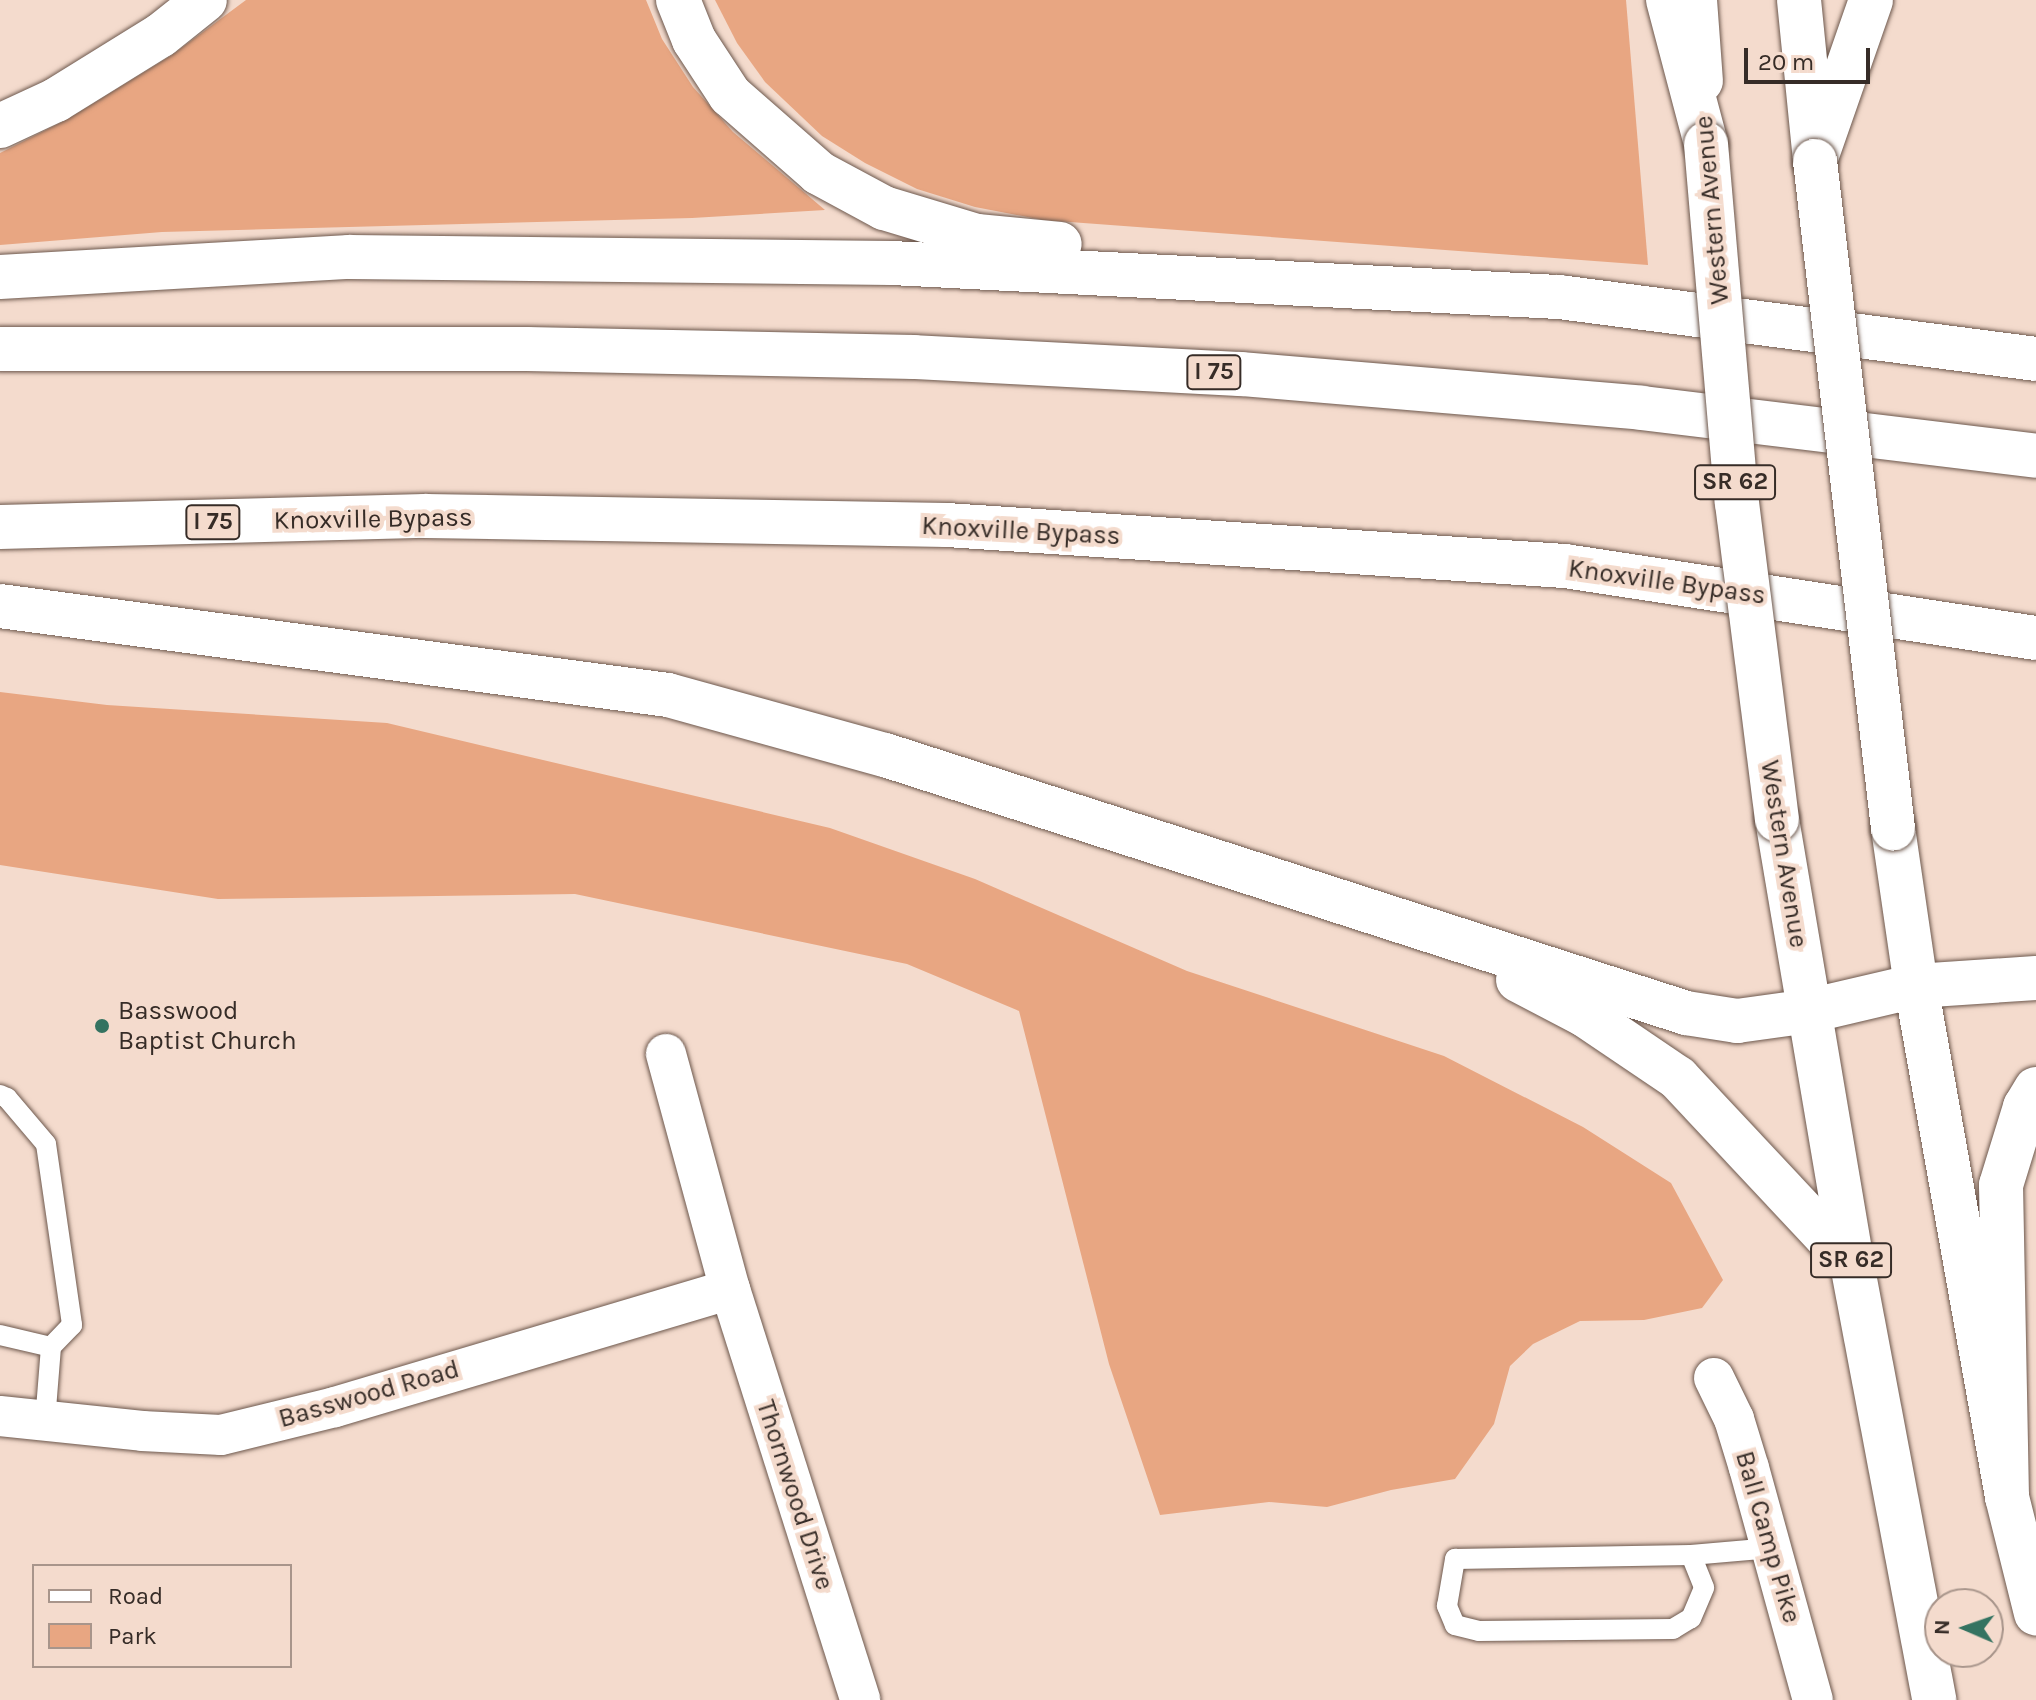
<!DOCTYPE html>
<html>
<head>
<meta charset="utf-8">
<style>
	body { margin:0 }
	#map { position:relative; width:2036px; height:1700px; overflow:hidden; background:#f4dbcd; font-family:Karla,sans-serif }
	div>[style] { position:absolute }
	.green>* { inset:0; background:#e8a682 }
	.roads { filter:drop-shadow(0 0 2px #6d584d) drop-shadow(0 0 2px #6d584d) }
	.service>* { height:20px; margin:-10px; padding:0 10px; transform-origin:10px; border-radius:10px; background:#fff }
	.minor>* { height:40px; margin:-20px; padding:0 20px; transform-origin:20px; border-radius:20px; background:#fff }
	.primary>* { height:44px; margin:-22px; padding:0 22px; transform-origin:22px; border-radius:22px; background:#fff }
	.motorway>* { height:44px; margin:-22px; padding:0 22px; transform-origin:22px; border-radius:22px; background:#fff }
	.bridges { filter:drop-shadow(0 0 2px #6d584d) drop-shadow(0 0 2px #6d584d) }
	.primary-bridge>* { height:44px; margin:-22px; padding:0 22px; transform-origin:22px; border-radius:22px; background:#fff }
	.dots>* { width:22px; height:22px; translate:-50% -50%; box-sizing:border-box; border:4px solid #f4dbcd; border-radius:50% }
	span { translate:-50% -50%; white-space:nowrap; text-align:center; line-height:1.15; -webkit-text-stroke:8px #f4dbcd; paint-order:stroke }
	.shield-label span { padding:2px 6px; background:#f4dbcd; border:2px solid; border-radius:6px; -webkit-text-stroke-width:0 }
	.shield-label { font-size:24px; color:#362c27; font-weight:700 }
	.street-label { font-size:26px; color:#362c27 }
	.poi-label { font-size:26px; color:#362c27 }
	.left { translate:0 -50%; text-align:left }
	.legend { position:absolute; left:32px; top:1564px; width:260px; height:104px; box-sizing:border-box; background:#f4dbcd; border:2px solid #a8958b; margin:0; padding:10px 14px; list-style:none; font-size:24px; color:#362c27 }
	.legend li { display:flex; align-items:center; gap:16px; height:40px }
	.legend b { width:40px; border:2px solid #a8958b }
	.north { position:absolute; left:1924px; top:1588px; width:80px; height:80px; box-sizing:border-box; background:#f4dbcd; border:2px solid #a8958b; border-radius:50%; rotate:272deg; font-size:22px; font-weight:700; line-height:32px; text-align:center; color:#362c27 }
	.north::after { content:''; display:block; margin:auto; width:28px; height:36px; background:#347361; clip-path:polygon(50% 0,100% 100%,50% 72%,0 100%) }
	.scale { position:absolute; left:1744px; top:48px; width:126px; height:36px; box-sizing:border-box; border:4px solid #362c27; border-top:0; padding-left:10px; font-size:24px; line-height:28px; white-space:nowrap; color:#362c27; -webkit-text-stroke:6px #f4dbcd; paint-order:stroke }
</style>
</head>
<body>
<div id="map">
	<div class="green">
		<i style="clip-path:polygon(246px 0,646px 0,662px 39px,693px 87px,733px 132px,825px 210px,692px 218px,162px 232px,0 245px,0 153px,68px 119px,172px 55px)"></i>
		<i style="clip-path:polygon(715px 0,1626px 0,1648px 265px,1043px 220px,975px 207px,917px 189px,865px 163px,822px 136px,765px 82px,737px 43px)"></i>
		<i style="clip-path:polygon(0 692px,107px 705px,387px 723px,830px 828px,975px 879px,1187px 971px,1444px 1056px,1583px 1127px,1671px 1183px,1723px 1280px,1702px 1308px,1644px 1320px,1580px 1321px,1533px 1344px,1510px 1366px,1494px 1424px,1455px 1479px,1391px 1490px,1327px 1507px,1269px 1502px,1160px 1515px,1109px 1364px,1019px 1011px,907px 964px,575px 894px,218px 899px,0 865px)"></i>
	</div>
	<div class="roads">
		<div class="service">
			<i style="left:0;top:1095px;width:8px;rotate:23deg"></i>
			<i style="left:7px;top:1098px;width:60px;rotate:49.7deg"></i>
			<i style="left:46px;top:1144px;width:183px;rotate:81.8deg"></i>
			<i style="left:72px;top:1325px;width:30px;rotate:134deg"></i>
			<i style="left:51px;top:1347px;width:74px;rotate:94.6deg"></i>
			<i style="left:0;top:1335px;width:52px;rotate:13.2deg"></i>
			<i style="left:1691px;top:1555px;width:35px;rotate:68deg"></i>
			<i style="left:1704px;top:1588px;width:33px;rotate:113deg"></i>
			<i style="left:1691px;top:1618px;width:21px;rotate:149deg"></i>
			<i style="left:1673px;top:1629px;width:194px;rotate:179.4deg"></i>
			<i style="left:1479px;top:1631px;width:25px;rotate:-166deg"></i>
			<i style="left:1455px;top:1625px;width:21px;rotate:-113deg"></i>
			<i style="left:1447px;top:1606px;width:48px;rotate:-80.3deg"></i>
			<i style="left:1455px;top:1559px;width:236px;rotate:-1deg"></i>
			<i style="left:1691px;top:1555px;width:81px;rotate:-4.9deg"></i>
		</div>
		<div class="minor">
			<i style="left:666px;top:1054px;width:244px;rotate:74.8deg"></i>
			<i style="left:730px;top:1289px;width:431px;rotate:72.4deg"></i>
			<i style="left:1714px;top:1378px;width:46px;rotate:64deg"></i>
			<i style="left:1734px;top:1419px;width:51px;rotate:73deg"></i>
			<i style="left:1749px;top:1468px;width:241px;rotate:74.6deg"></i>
			<i style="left:0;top:1416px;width:143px;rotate:6deg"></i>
			<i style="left:142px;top:1431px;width:79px;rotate:2.9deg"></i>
			<i style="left:221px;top:1435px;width:117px;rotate:-13.8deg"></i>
			<i style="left:335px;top:1407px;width:412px;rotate:-16.6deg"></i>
		</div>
		<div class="primary">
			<i style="left:1695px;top:0;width:81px;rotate:85.8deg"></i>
			<i style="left:1799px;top:0;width:162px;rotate:84.3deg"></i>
			<i style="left:1777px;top:819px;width:451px;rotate:80.4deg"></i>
			<i style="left:1852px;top:1264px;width:444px;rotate:79.3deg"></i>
			<i style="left:1893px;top:828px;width:160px;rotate:81.7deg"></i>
			<i style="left:1916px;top:986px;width:519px;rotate:79.9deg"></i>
			<i style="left:2007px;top:1497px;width:120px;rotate:76deg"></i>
		</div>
		<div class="motorway">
			<i style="left:678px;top:0;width:43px;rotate:68.2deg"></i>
			<i style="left:694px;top:40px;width:66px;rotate:56.8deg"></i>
			<i style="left:730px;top:95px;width:118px;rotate:41.2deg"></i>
			<i style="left:819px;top:173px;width:74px;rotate:28.3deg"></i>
			<i style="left:884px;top:208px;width:97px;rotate:16.8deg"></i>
			<i style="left:977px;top:236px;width:83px;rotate:5.5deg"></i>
			<i style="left:1668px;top:0;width:149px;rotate:75.2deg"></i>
			<i style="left:0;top:126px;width:62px;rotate:-24.9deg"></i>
			<i style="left:56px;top:100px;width:123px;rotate:-31.8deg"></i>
			<i style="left:161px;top:35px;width:56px;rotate:-38.5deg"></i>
			<i style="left:1815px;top:161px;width:170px;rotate:-70.8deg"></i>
			<i style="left:0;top:277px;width:350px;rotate:-3.3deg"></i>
			<i style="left:349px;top:257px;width:543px;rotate:0.63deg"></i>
			<i style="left:892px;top:263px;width:668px;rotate:2.92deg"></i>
			<i style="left:1559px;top:297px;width:481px;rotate:7.4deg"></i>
			<i style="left:0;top:349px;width:527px"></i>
			<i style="left:527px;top:349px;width:387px;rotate:1.2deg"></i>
			<i style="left:914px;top:357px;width:327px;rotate:3deg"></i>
			<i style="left:1241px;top:374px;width:402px;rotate:4.8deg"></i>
			<i style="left:1642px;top:408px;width:397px;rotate:6.9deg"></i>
			<i style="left:0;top:527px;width:425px;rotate:-1.5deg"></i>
			<i style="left:425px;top:516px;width:522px;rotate:0.99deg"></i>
			<i style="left:947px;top:525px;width:619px;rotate:3.8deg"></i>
			<i style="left:1565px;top:566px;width:476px;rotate:8.7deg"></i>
			<i style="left:0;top:606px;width:674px;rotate:7.59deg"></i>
			<i style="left:668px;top:695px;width:225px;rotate:15.5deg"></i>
			<i style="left:885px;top:755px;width:842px;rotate:17.85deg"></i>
			<i style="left:1686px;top:1013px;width:52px;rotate:8.9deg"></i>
			<i style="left:1737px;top:1021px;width:73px;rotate:-7.9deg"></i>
			<i style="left:1809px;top:1011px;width:110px;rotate:-13.2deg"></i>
			<i style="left:1916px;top:986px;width:120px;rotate:-3.8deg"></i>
			<i style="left:1518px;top:980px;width:76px;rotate:27.6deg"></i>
			<i style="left:1585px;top:1015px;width:112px;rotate:34.1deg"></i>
			<i style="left:1678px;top:1078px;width:255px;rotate:46.9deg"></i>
			<i style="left:2007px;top:1497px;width:312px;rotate:-91.1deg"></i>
			<i style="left:2001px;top:1185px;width:82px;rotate:-72.9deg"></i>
			<i style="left:2025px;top:1107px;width:21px;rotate:-59deg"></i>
		</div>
	</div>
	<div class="bridges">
		<div class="primary-bridge">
			<i style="left:1706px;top:144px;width:360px;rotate:85.1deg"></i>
			<i style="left:1737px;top:503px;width:319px;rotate:82.8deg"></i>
			<i style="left:1815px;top:161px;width:672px;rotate:83.33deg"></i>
		</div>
	</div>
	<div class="dots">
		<i style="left:102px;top:1026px;background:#347361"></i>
	</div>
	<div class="shield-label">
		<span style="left:1214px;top:372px">I 75</span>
		<span style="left:1735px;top:482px">SR 62</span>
		<span style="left:213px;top:522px">I 75</span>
		<span style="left:1851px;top:1260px">SR 62</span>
	</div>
	<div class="street-label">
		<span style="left:1712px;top:210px;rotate:-95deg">Western Avenue</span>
		<span style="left:373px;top:519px;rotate:-1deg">Knoxville Bypass</span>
		<span style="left:1021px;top:531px;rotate:3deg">Knoxville Bypass</span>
		<span style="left:1667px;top:582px;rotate:8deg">Knoxville Bypass</span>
		<span style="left:1784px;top:854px;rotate:81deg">Western Avenue</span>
		<span style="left:369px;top:1394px;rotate:-16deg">Basswood Road</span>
		<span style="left:795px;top:1495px;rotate:72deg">Thornwood Drive</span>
		<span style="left:1768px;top:1537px;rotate:74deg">Ball Camp Pike</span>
	</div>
	<div class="poi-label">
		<span class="left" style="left:118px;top:1026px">Basswood<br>Baptist Church</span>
	</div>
	<ul class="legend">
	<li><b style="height:10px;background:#fff"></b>Road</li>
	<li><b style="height:22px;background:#e8a682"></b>Park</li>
	</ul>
	<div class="north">N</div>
	<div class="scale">20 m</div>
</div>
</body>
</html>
